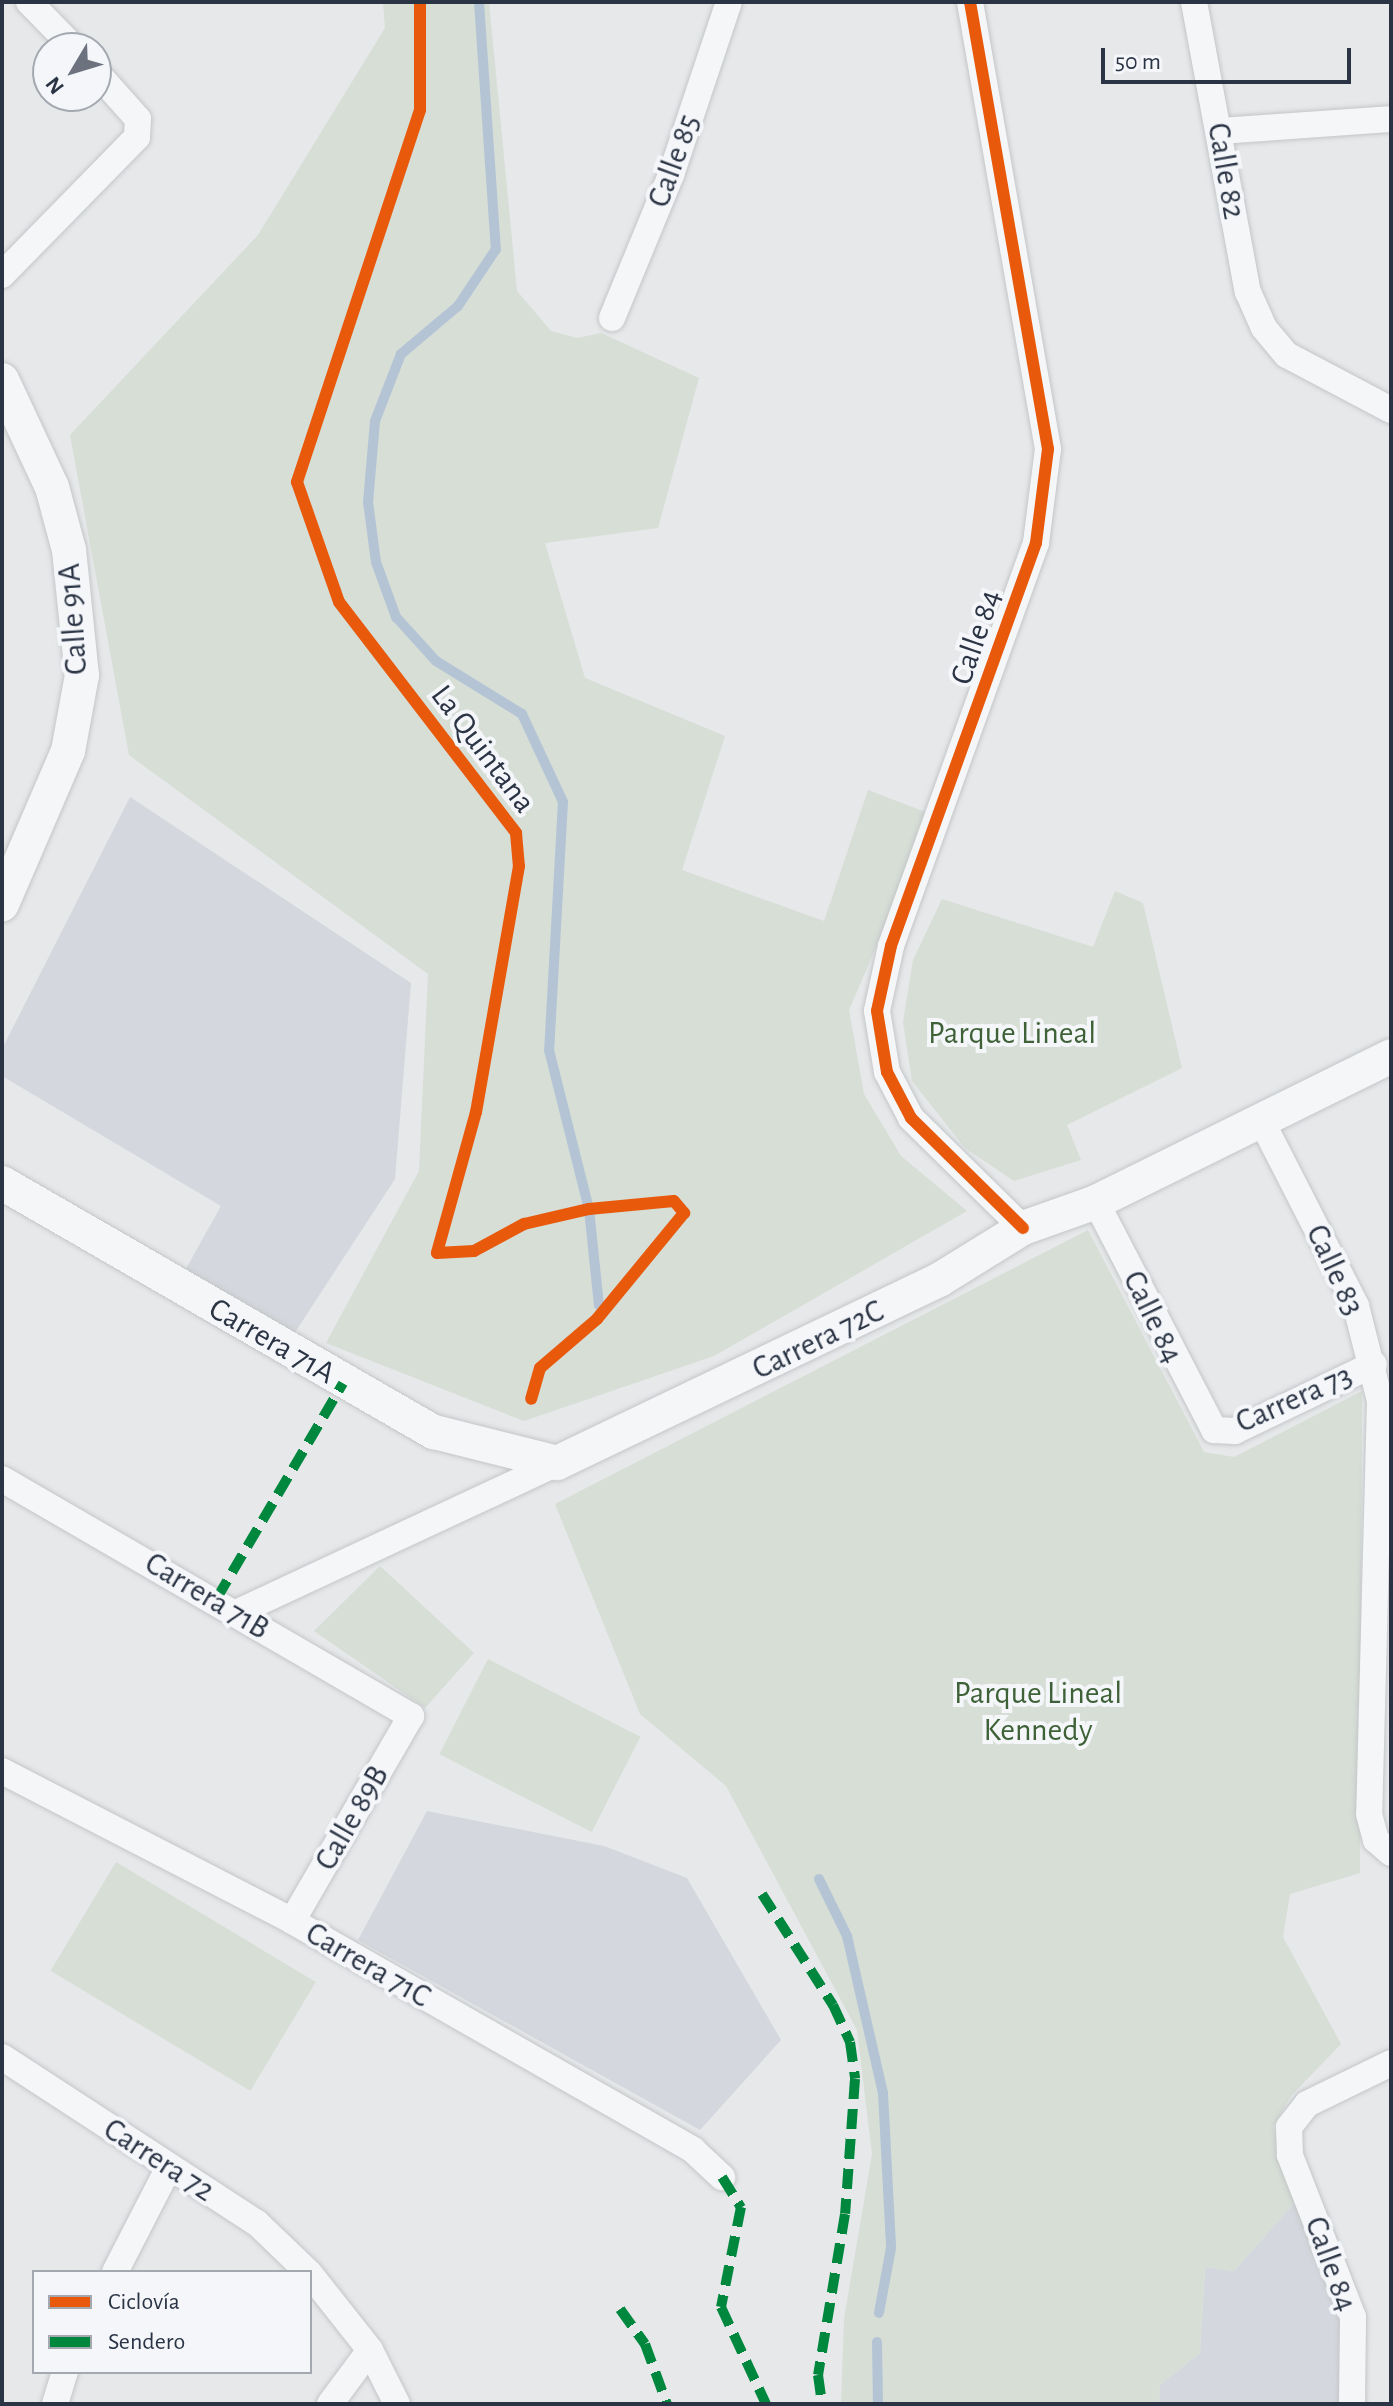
<!DOCTYPE html>
<html>
<head>
<meta charset="utf-8">
<style>
	body { margin:0 }
	#map { position:relative; width:1393px; height:2406px; overflow:hidden; background:#e6e8ea; font-family:"Alegreya Sans",sans-serif }
	div>[style] { position:absolute }
	.built>* { inset:0; background:#d4d7dd }
	.green>* { inset:0; background:#d6ded6; transform-origin:0 0 }
	.stream>* { height:10px; margin:-5px; padding:0 5px; transform-origin:5px; border-radius:5px; background:#b4c4d5 }
	.roads { filter:drop-shadow(0 0 2px #c4c6c8) drop-shadow(0 0 2px #c4c6c8) }
	.minor>* { height:26px; margin:-13px; padding:0 13px; transform-origin:13px; border-radius:13px; background:#f5f6f7 }
	.tertiary>* { height:34px; margin:-17px; padding:0 17px; transform-origin:17px; border-radius:17px; background:#f5f6f7 }
	.quiet>* { height:10px; margin-top:-5px; transform-origin:0; background:repeating-linear-gradient(90deg,#00873e 0 20px,transparent 0 30px) }
	.cycleway>* { height:12px; margin:-6px; padding:0 6px; transform-origin:6px; border-radius:6px; background:#e8590c }
	span { translate:-50% -50%; white-space:nowrap; text-align:center; line-height:1.15; -webkit-text-stroke:8px #f4f6f9; paint-order:stroke }
	.street-label { font-size:32px; color:#2b3445 }
	.park-label { font-size:32px; color:#3f6138 }
	.frame { position:absolute; inset:0; border:4px solid #2b3445; pointer-events:none }
	.legend { position:absolute; left:32px; top:2270px; width:280px; height:104px; box-sizing:border-box; background:#f4f6f9; border:2px solid #a4a8b1; margin:0; padding:10px 14px; list-style:none; font-size:24px; color:#2b3445 }
	.legend li { display:flex; align-items:center; gap:16px; height:40px }
	.legend b { width:40px; border:2px solid #a4a8b1 }
	.north { position:absolute; left:32px; top:32px; width:80px; height:80px; box-sizing:border-box; background:#f4f6f9; border:2px solid #a4a8b1; border-radius:50%; rotate:232deg; font-size:22px; font-weight:700; line-height:32px; text-align:center; color:#2b3445 }
	.north::after { content:''; display:block; margin:auto; width:28px; height:36px; background:#6c737f; clip-path:polygon(50% 0,100% 100%,50% 72%,0 100%) }
	.scale { position:absolute; left:1101px; top:48px; width:250px; height:36px; box-sizing:border-box; border:4px solid #2b3445; border-top:0; padding-left:10px; font-size:24px; line-height:28px; white-space:nowrap; color:#2b3445; -webkit-text-stroke:6px #f4f6f9; paint-order:stroke }
</style>
</head>
<body>
<div id="map">
	<div class="built">
		<i style="clip-path:polygon(130px 797px,411px 983px,395px 1179px,292px 1337px,183px 1274px,221px 1206px,2px 1076px,2px 1049px)"></i>
		<i style="clip-path:polygon(427px 1811px,604px 1846px,687px 1878px,781px 2040px,700px 2130px,358px 1940px)"></i>
		<i style="clip-path:polygon(1296px 2201px,1339px 2294px,1341px 2404px,1159px 2404px,1160px 2385px,1200px 2353px,1205px 2267px,1234px 2271px)"></i>
	</div>
	<div class="green">
		<i style="clip-path:polygon(383px 2px,489px 2px,517px 291px,551px 331px,577px 338px,601px 333px,699px 378px,658px 528px,545px 543px,585px 678px,725px 736px,682px 870px,824px 921px,868px 790px,933px 815px,849px 1010px,864px 1094px,901px 1156px,967px 1211px,714px 1356px,524px 1421px,326px 1343px,419px 1171px,428px 974px,129px 755px,70px 435px,258px 235px,385px 28px)"></i>
		<i style="clip-path:polygon(1115px 891px,1143px 903px,1182px 1068px,1067px 1125px,1081px 1160px,1014px 1181px,965px 1148px,912px 1081px,903px 1022px,913px 960px,942px 899px,1093px 947px)"></i>
		<i style="clip-path:polygon(1088px 1230px,1204px 1452px,1234px 1457px,1362px 1391px,1360px 1873px,1290px 1894px,1283px 1937px,1341px 2044px,1291px 2096px,1273px 2127px,1296px 2201px,1234px 2271px,1205px 2267px,1200px 2353px,1160px 2385px,1159px 2404px,841px 2404px,844px 2319px,872px 2154px,857px 2030px,726px 1786px,640px 1714px,555px 1504px)"></i>
		<i style="clip-path:polygon(380px 1566px,474px 1653px,425px 1708px,314px 1631px)"></i>
		<i style="left:488px;top:1659px;width:171px;height:107px;rotate:27deg"></i>
		<i style="left:116px;top:1862px;width:233px;height:127px;rotate:31deg"></i>
	</div>
	<div class="stream">
		<i style="left:479px;top:2px;width:248px;rotate:86.1deg"></i>
		<i style="left:496px;top:249px;width:69px;rotate:123.7deg"></i>
		<i style="left:458px;top:306px;width:75px;rotate:139.9deg"></i>
		<i style="left:401px;top:354px;width:72px;rotate:111.2deg"></i>
		<i style="left:375px;top:421px;width:81px;rotate:94.9deg"></i>
		<i style="left:368px;top:502px;width:61px;rotate:82.4deg"></i>
		<i style="left:376px;top:562px;width:59px;rotate:70deg"></i>
		<i style="left:396px;top:617px;width:59px;rotate:47.7deg"></i>
		<i style="left:436px;top:661px;width:101px;rotate:31.6deg"></i>
		<i style="left:522px;top:714px;width:97px;rotate:65deg"></i>
		<i style="left:563px;top:802px;width:248px;rotate:93.2deg"></i>
		<i style="left:549px;top:1050px;width:164px;rotate:75.9deg"></i>
		<i style="left:589px;top:1209px;width:97px;rotate:84.1deg"></i>
		<i style="left:819px;top:1879px;width:64px;rotate:63.8deg"></i>
		<i style="left:847px;top:1936px;width:161px;rotate:77.1deg"></i>
		<i style="left:883px;top:2093px;width:155px;rotate:87deg"></i>
		<i style="left:891px;top:2248px;width:66px;rotate:100.5deg"></i>
		<i style="left:877px;top:2342px;width:62px;rotate:89.1deg"></i>
	</div>
	<div class="roads">
		<div class="minor">
			<i style="left:29px;top:2px;width:64px;rotate:45.6deg"></i>
			<i style="left:970px;top:2px;width:454px;rotate:80.1deg"></i>
			<i style="left:1048px;top:449px;width:95px;rotate:97.3deg"></i>
			<i style="left:1036px;top:543px;width:428px;rotate:109.8deg"></i>
			<i style="left:891px;top:946px;width:66px;rotate:102.2deg"></i>
			<i style="left:877px;top:1011px;width:62px;rotate:80.7deg"></i>
			<i style="left:887px;top:1072px;width:52px;rotate:62.4deg"></i>
			<i style="left:911px;top:1118px;width:157px;rotate:44.5deg"></i>
			<i style="left:1194px;top:2px;width:295px;rotate:79.5deg"></i>
			<i style="left:1248px;top:292px;width:39px;rotate:66deg"></i>
			<i style="left:1264px;top:328px;width:35px;rotate:50deg"></i>
			<i style="left:1287px;top:355px;width:118px;rotate:27.9deg"></i>
			<i style="left:1219px;top:131px;width:172px;rotate:-4deg"></i>
			<i style="left:2px;top:275px;width:193px;rotate:-45.6deg"></i>
			<i style="left:137px;top:137px;width:18px;rotate:-87deg"></i>
			<i style="left:138px;top:119px;width:63px;rotate:-131.8deg"></i>
			<i style="left:612px;top:318px;width:155px;rotate:-67.6deg"></i>
			<i style="left:671px;top:175px;width:182px;rotate:-71.5deg"></i>
			<i style="left:1261px;top:1120px;width:209px;rotate:62.9deg"></i>
			<i style="left:1356px;top:1306px;width:98px;rotate:75.8deg"></i>
			<i style="left:1380px;top:1401px;width:413px;rotate:91.5deg"></i>
			<i style="left:1369px;top:1814px;width:27px;rotate:75deg"></i>
			<i style="left:1376px;top:1840px;width:20px;rotate:41deg"></i>
			<i style="left:1096px;top:1202px;width:257px;rotate:62.6deg"></i>
			<i style="left:1214px;top:1430px;width:21px;rotate:3deg"></i>
			<i style="left:1235px;top:1431px;width:154px;rotate:-25.7deg"></i>
			<i style="left:2px;top:1479px;width:473px;rotate:30.1deg"></i>
			<i style="left:411px;top:1716px;width:237px;rotate:120.1deg"></i>
			<i style="left:238px;top:1612px;width:352px;rotate:-25deg"></i>
			<i style="left:2px;top:1771px;width:326px;rotate:27.3deg"></i>
			<i style="left:292px;top:1921px;width:462px;rotate:29.7deg"></i>
			<i style="left:693px;top:2150px;width:40px;rotate:43deg"></i>
			<i style="left:2px;top:2057px;width:304px;rotate:33.1deg"></i>
			<i style="left:257px;top:2223px;width:71px;rotate:43.9deg"></i>
			<i style="left:115px;top:2272px;width:116px;rotate:-62.8deg"></i>
			<i style="left:310px;top:2274px;width:97px;rotate:51.7deg"></i>
			<i style="left:370px;top:2350px;width:60px;rotate:63.4deg"></i>
			<i style="left:55px;top:2404px;width:34px;rotate:-73deg"></i>
			<i style="left:330px;top:2404px;width:67px;rotate:-53.5deg"></i>
			<i style="left:1352px;top:2404px;width:87px;rotate:-89.3deg"></i>
			<i style="left:1353px;top:2317px;width:174px;rotate:-111.3deg"></i>
			<i style="left:1290px;top:2155px;width:28px;rotate:-92deg"></i>
			<i style="left:1289px;top:2127px;width:29px;rotate:-52deg"></i>
			<i style="left:1307px;top:2104px;width:93px;rotate:-26deg"></i>
		</div>
		<div class="tertiary">
			<i style="left:2px;top:380px;width:118px;rotate:65deg"></i>
			<i style="left:52px;top:487px;width:65px;rotate:74.9deg"></i>
			<i style="left:69px;top:550px;width:126px;rotate:84.1deg"></i>
			<i style="left:82px;top:675px;width:77px;rotate:100.4deg"></i>
			<i style="left:68px;top:751px;width:167px;rotate:113.3deg"></i>
			<i style="left:2px;top:1183px;width:499px;rotate:30deg"></i>
			<i style="left:434px;top:1432px;width:127px;rotate:14.1deg"></i>
			<i style="left:557px;top:1463px;width:424px;rotate:-25.6deg"></i>
			<i style="left:939px;top:1280px;width:99px;rotate:-31.8deg"></i>
			<i style="left:1023px;top:1228px;width:77px;rotate:-19.6deg"></i>
			<i style="left:1096px;top:1202px;width:329px;rotate:-26.3deg"></i>
		</div>
	</div>
	<div class="quiet">
		<i style="left:217px;top:1598px;width:249px;rotate:-59.6deg"></i>
		<i style="left:762px;top:1894px;width:132px;rotate:57.4deg"></i>
		<i style="left:833px;top:2005px;width:41px;rotate:65.3deg"></i>
		<i style="left:850px;top:2042px;width:37px;rotate:82deg"></i>
		<i style="left:855px;top:2079px;width:135px;rotate:94.2deg"></i>
		<i style="left:845px;top:2214px;width:163px;rotate:99.5deg"></i>
		<i style="left:818px;top:2375px;width:29px;rotate:82deg"></i>
		<i style="left:722px;top:2177px;width:36px;rotate:58deg"></i>
		<i style="left:741px;top:2207px;width:102px;rotate:101.3deg"></i>
		<i style="left:721px;top:2307px;width:107px;rotate:65.1deg"></i>
		<i style="left:620px;top:2309px;width:43px;rotate:54.5deg"></i>
		<i style="left:645px;top:2344px;width:64px;rotate:69.9deg"></i>
	</div>
	<div class="cycleway">
		<i style="left:420px;top:2px;width:108px;rotate:90deg"></i>
		<i style="left:420px;top:110px;width:392px;rotate:108.3deg"></i>
		<i style="left:297px;top:482px;width:127px;rotate:70.7deg"></i>
		<i style="left:339px;top:602px;width:291px;rotate:52.5deg"></i>
		<i style="left:516px;top:833px;width:33px;rotate:85deg"></i>
		<i style="left:519px;top:866px;width:250px;rotate:99.9deg"></i>
		<i style="left:476px;top:1112px;width:146px;rotate:105.5deg"></i>
		<i style="left:437px;top:1253px;width:37px;rotate:-3deg"></i>
		<i style="left:474px;top:1251px;width:57px;rotate:-28.4deg"></i>
		<i style="left:524px;top:1224px;width:67px;rotate:-13deg"></i>
		<i style="left:589px;top:1209px;width:85px;rotate:-5.4deg"></i>
		<i style="left:674px;top:1201px;width:16px;rotate:50deg"></i>
		<i style="left:684px;top:1213px;width:137px;rotate:129.4deg"></i>
		<i style="left:597px;top:1319px;width:75px;rotate:139.3deg"></i>
		<i style="left:540px;top:1368px;width:32px;rotate:106deg"></i>
		<i style="left:970px;top:2px;width:454px;rotate:80.1deg"></i>
		<i style="left:1048px;top:449px;width:95px;rotate:97.3deg"></i>
		<i style="left:1036px;top:543px;width:428px;rotate:109.8deg"></i>
		<i style="left:891px;top:946px;width:66px;rotate:102.2deg"></i>
		<i style="left:877px;top:1011px;width:62px;rotate:80.7deg"></i>
		<i style="left:887px;top:1072px;width:52px;rotate:62.4deg"></i>
		<i style="left:911px;top:1118px;width:157px;rotate:44.5deg"></i>
	</div>
	<div class="street-label">
		<span style="left:674px;top:161px;rotate:-70deg">Calle 85</span>
		<span style="left:1226px;top:171px;rotate:80deg">Calle 82</span>
		<span style="left:73px;top:619px;rotate:-94deg">Calle 91A</span>
		<span style="left:976px;top:637px;rotate:-71deg">Calle 84</span>
		<span style="left:483px;top:749px;rotate:53deg">La Quintana</span>
		<span style="left:1335px;top:1270px;rotate:65deg">Calle 83</span>
		<span style="left:1153px;top:1317px;rotate:64deg">Calle 84</span>
		<span style="left:818px;top:1340px;rotate:-26deg">Carrera 72C</span>
		<span style="left:272px;top:1341px;rotate:30deg">Carrera 71A</span>
		<span style="left:1294px;top:1399px;rotate:-24deg">Carrera 73</span>
		<span style="left:207px;top:1596px;rotate:31deg">Carrera 71B</span>
		<span style="left:352px;top:1818px;rotate:-60deg">Calle 89B</span>
		<span style="left:368px;top:1965px;rotate:30deg">Carrera 71C</span>
		<span style="left:159px;top:2160px;rotate:33deg">Carrera 72</span>
		<span style="left:1331px;top:2264px;rotate:70deg">Calle 84</span>
	</div>
	<div class="park-label">
		<span style="left:1012px;top:1033px">Parque Lineal</span>
		<span style="left:1038px;top:1712px">Parque Lineal<br>Kennedy</span>
	</div>
	<div class="frame"></div>
	<ul class="legend">
	<li><b style="height:10px;background:#e8590c"></b>Ciclovía</li>
	<li><b style="height:10px;background:#00873e"></b>Sendero</li>
	</ul>
	<div class="north">N</div>
	<div class="scale">50 m</div>
</div>
</body>
</html>
